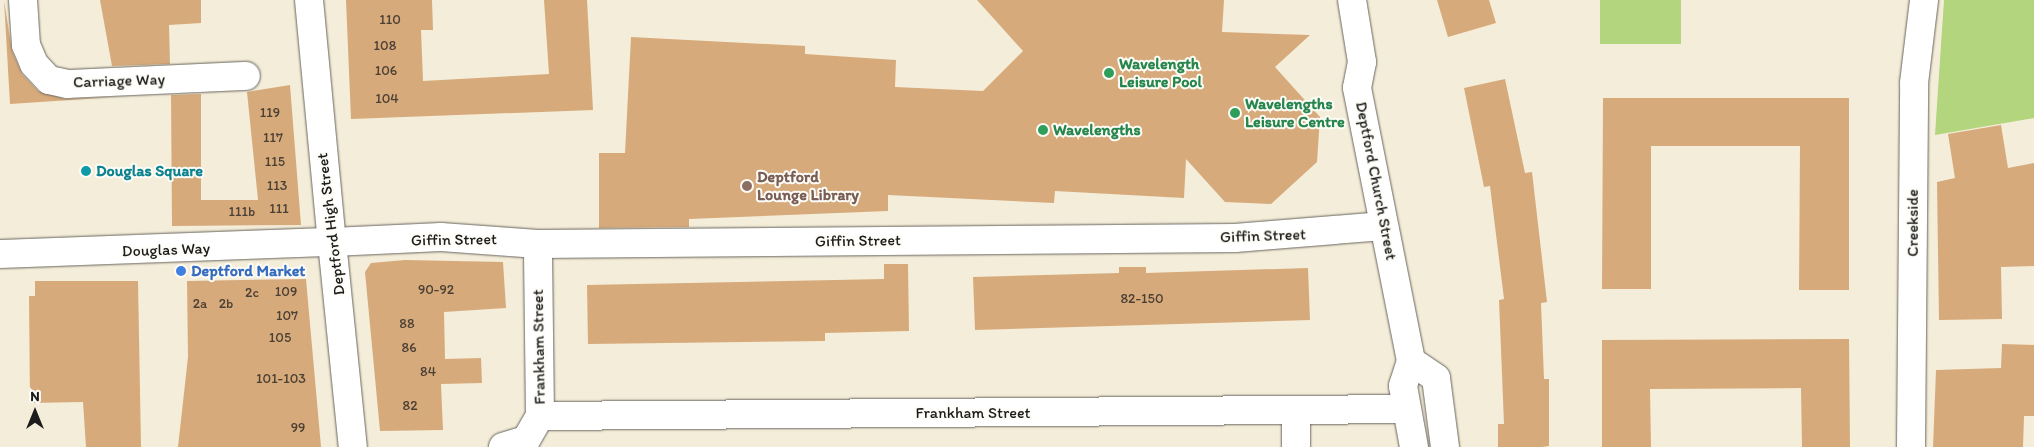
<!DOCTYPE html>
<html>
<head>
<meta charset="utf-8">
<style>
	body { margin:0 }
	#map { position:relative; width:2034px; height:447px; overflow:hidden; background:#f4edd9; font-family:Itim,sans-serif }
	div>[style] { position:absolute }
	.green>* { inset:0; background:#b2d57d; transform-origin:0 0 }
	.building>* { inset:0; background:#d7aa7b }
	.roads { filter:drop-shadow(0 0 1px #68655e) drop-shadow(0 0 1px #68655e) }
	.street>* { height:28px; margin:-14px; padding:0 14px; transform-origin:14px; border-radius:14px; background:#fff }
	.secondary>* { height:28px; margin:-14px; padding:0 14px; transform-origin:14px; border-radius:14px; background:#fff }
	.primary>* { height:28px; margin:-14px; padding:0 14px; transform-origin:14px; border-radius:14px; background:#fff }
	.dots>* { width:14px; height:14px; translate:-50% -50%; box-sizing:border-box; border:2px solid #fdfcf7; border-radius:50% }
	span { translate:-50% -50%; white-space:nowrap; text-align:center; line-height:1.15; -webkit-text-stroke:4px #fdfcf7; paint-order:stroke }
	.number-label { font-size:14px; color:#4b4034 }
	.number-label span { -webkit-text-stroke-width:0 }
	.leisure-label { font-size:16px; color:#27864d; font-weight:700 }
	.left { translate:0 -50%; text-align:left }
	.street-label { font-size:16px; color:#1c1c1c }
	.culture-label { font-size:16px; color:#0d838f; font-weight:700 }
	.education-label { font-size:16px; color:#785e54; font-weight:700 }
	.shop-label { font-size:16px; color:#366cbe; font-weight:700 }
	.north { position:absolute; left:10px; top:387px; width:50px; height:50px; -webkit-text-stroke:4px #fdfcf7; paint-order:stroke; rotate:0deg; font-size:14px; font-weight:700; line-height:20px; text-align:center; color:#1c1c1c }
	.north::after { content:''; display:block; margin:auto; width:18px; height:22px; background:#1c1c1c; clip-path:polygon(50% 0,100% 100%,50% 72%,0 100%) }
</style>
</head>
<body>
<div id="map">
	<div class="green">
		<i style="left:1600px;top:0;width:81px;height:44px"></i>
		<i style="clip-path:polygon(1944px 0,2034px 0,2034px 118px,1935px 135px)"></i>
	</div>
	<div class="building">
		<i style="clip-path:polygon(4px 0,12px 51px,22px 74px,38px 91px,65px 99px,116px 97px,10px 104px)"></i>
		<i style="clip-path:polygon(100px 0,201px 0,201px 23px,169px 25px,170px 64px,112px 66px)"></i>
		<i style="clip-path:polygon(346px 0,432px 0,433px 30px,421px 30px,423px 81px,549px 74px,544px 0,587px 0,593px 110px,351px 119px)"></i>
		<i style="clip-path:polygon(977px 0,1224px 0,1222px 32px,1310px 35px,1275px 67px,1320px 117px,1317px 162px,1271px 204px,1225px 202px,1186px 159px,1184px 198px,1055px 191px,1054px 203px,888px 195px,888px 211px,689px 219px,689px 227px,599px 228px,599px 153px,625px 153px,631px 37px,805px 46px,805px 54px,896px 60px,895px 87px,983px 91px,1023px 51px)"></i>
		<i style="clip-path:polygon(1437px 0,1489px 0,1496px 23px,1448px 37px)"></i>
		<i style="clip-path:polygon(1505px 79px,1525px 173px,1532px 172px,1547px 302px,1541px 303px,1544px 379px,1549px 379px,1549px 446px,1542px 447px,1498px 447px,1498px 424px,1504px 424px,1499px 300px,1504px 299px,1490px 186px,1484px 187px,1464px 88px)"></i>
		<i style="clip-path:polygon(290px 85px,301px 225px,172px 226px,171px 95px,201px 94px,201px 200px,258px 200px,247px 92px)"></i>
		<i style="clip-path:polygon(1603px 98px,1849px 98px,1849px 290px,1799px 290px,1800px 146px,1651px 146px,1651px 289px,1602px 289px)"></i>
		<i style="clip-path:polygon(2001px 125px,2008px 168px,2034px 163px,2034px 266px,2001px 267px,2002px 319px,1939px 320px,1937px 182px,1955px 178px,1948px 134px)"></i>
		<i style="clip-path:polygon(405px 260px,503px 262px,506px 308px,444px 312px,445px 359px,481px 358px,482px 383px,441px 384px,443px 430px,380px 431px,365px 272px,371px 263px)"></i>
		<i style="clip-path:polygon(884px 264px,908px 264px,909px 331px,825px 333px,825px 341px,588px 344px,587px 285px,884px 279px)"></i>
		<i style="clip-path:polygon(1119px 267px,1146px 267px,1146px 273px,1308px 268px,1310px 320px,975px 330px,973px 277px,1119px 273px)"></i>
		<i style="clip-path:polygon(306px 279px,321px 447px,178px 447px,188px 357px,187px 281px)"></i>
		<i style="clip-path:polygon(35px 281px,138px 281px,141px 447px,86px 447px,83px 402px,30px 403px,29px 296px,35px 296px)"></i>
		<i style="clip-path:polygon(1849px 339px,1850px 447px,1802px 447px,1801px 388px,1650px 389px,1651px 447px,1602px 447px,1602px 340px)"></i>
		<i style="clip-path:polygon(2002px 344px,2034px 345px,2034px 416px,2024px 416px,2023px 447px,1933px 447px,1936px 370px,2001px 368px)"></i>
	</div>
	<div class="roads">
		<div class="street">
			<i style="left:23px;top:0;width:45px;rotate:86.2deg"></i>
			<i style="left:26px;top:45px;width:21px;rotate:67deg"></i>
			<i style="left:34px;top:64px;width:22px;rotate:47deg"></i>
			<i style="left:49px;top:80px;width:19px;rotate:12deg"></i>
			<i style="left:68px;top:84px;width:178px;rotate:-2.6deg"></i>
			<i style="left:0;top:254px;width:332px;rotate:-2.1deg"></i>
			<i style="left:332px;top:242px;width:206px;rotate:84.2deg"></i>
			<i style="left:1296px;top:411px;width:36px;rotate:90deg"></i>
			<i style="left:540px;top:416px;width:866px;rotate:-0.46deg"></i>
			<i style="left:503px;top:447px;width:24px;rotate:-17deg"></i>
			<i style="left:526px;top:440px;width:28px;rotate:-60deg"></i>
			<i style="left:540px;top:416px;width:172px;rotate:-90.7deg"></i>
			<i style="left:1911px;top:447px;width:364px;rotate:-89.5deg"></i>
			<i style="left:1914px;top:83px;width:84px;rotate:-83.1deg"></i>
		</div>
		<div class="secondary">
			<i style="left:309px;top:0;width:243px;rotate:84.6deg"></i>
			<i style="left:332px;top:242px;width:109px;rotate:-2.6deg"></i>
			<i style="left:441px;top:237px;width:97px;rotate:4.1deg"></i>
			<i style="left:538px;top:244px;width:697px;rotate:-0.49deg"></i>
			<i style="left:1235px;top:238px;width:149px;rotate:-4.6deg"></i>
		</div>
		<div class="primary">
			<i style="left:1352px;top:0;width:63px;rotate:80.8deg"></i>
			<i style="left:1362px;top:62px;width:26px;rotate:101deg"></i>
			<i style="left:1357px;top:88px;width:278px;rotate:78.8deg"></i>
			<i style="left:1411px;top:361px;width:26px;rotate:108deg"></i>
			<i style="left:1403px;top:386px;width:62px;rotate:79.8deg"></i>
			<i style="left:1411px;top:361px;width:30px;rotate:34deg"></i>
			<i style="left:1436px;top:378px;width:70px;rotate:82.6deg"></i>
		</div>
	</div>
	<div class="dots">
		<i style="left:1109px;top:73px;background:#2e9e5b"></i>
		<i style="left:1235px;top:113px;background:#2e9e5b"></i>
		<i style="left:1043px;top:130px;background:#2e9e5b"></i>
		<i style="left:86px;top:171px;background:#0f9aa8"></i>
		<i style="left:747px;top:186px;background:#8d6e63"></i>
		<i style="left:181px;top:271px;background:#3f7fe0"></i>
	</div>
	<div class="number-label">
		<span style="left:390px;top:20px">110</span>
		<span style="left:385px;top:46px">108</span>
		<span style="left:386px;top:71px">106</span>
		<span style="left:387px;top:99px">104</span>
		<span style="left:270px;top:113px">119</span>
		<span style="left:273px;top:138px">117</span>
		<span style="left:275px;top:162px">115</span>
		<span style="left:277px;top:186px">113</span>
		<span style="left:279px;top:209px">111</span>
		<span style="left:242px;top:212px">111b</span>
		<span style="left:436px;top:290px">90-92</span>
		<span style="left:286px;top:292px">109</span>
		<span style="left:252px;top:293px">2c</span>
		<span style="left:1142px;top:299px">82-150</span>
		<span style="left:200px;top:304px">2a</span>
		<span style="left:226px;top:304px">2b</span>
		<span style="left:287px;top:316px">107</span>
		<span style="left:407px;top:324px">88</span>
		<span style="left:280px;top:338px">105</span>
		<span style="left:409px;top:348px">86</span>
		<span style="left:428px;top:372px">84</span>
		<span style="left:281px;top:379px">101-103</span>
		<span style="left:410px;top:406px">82</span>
		<span style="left:298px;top:428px">99</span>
	</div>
	<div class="leisure-label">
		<span class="left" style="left:1119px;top:73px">Wavelength<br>Leisure Pool</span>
		<span class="left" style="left:1245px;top:113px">Wavelengths<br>Leisure Centre</span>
		<span class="left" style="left:1053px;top:130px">Wavelengths</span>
	</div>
	<div class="street-label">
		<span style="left:119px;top:81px;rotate:-2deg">Carriage Way</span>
		<span style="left:1376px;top:181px;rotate:79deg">Deptford Church Street</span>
		<span style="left:1913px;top:223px;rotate:-90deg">Creekside</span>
		<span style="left:331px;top:224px;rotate:-97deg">Deptford High Street</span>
		<span style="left:1263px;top:236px;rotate:-2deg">Giffin Street</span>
		<span style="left:454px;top:240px;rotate:-1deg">Giffin Street</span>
		<span style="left:858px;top:241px;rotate:-1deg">Giffin Street</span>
		<span style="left:166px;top:250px;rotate:-2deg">Douglas Way</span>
		<span style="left:539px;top:347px;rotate:-91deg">Frankham Street</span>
		<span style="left:973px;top:413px">Frankham Street</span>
	</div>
	<div class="culture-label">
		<span class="left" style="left:96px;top:171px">Douglas Square</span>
	</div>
	<div class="education-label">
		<span class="left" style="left:757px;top:186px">Deptford<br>Lounge Library</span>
	</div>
	<div class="shop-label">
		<span class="left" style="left:191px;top:271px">Deptford Market</span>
	</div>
	<div class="north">N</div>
</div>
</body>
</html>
